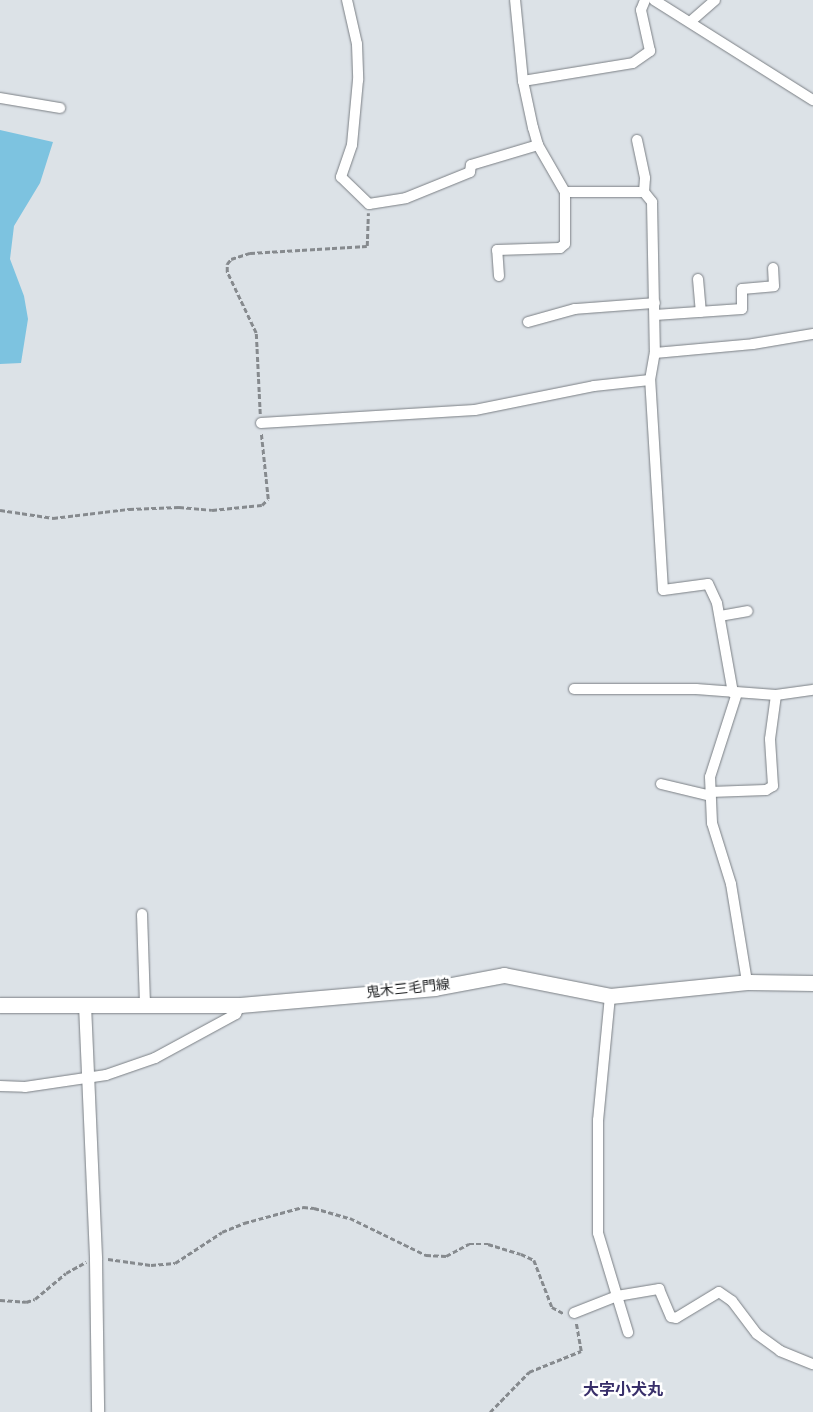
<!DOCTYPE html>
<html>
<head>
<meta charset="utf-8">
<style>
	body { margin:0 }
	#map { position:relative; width:813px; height:1412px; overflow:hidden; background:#dce2e7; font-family:Signika,"Noto Sans JP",sans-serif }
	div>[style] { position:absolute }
	.water>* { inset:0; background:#7dc3e0 }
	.path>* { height:2.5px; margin-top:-1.25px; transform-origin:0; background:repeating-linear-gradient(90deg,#868a8e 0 5px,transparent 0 7.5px) }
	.roads { filter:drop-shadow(0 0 1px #7a7f84) drop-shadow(0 0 1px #7a7f84) }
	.minor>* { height:10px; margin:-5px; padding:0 5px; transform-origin:5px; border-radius:5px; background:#fff }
	.tertiary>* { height:12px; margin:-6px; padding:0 6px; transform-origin:6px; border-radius:6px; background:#fff }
	.secondary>* { height:15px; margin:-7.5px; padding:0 7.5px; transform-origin:7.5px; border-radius:7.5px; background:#fff }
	span { translate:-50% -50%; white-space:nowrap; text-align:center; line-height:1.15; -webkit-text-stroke:5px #fff; paint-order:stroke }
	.street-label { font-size:14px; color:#1a1c1e }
	.quarter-label { font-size:16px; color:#382f6a; font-weight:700 }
</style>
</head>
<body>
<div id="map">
	<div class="water">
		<i style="clip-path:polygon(0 130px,53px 142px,40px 183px,14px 226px,10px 259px,24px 296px,28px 319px,21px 363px,0 364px)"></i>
	</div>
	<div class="path">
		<i style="left:260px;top:414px;width:81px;rotate:-92.8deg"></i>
		<i style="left:256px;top:333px;width:68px;rotate:-115.4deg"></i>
		<i style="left:227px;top:272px;width:8px;rotate:-90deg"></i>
		<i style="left:227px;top:264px;width:6px;rotate:-51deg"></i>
		<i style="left:231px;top:259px;width:20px;rotate:-18deg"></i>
		<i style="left:250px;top:253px;width:117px;rotate:-3.4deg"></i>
		<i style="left:367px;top:246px;width:33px;rotate:-88deg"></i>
		<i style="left:0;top:510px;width:54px;rotate:8.6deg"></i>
		<i style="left:53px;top:518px;width:77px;rotate:-6.8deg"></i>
		<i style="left:129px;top:509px;width:50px;rotate:-2.3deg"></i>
		<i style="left:179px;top:507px;width:33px;rotate:5deg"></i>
		<i style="left:212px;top:510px;width:50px;rotate:-5.7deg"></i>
		<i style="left:262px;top:505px;width:8px;rotate:-45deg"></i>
		<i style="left:268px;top:499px;width:67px;rotate:-96deg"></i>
		<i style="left:108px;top:1259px;width:43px;rotate:7.9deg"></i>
		<i style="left:151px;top:1265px;width:24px;rotate:-5deg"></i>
		<i style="left:175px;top:1263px;width:56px;rotate:-33.4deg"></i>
		<i style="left:222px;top:1232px;width:24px;rotate:-22deg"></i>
		<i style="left:244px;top:1223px;width:61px;rotate:-15.2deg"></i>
		<i style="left:303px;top:1207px;width:11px;rotate:5deg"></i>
		<i style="left:314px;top:1208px;width:37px;rotate:16deg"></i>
		<i style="left:350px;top:1218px;width:85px;rotate:26deg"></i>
		<i style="left:426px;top:1255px;width:20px;rotate:3deg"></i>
		<i style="left:446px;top:1256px;width:26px;rotate:-28deg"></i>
		<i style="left:469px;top:1244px;width:19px"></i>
		<i style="left:488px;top:1244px;width:34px;rotate:17deg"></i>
		<i style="left:521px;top:1254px;width:14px;rotate:25deg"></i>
		<i style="left:534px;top:1260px;width:50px;rotate:69deg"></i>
		<i style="left:552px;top:1307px;width:13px;rotate:29deg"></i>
		<i style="left:0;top:1300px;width:26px;rotate:4deg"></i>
		<i style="left:26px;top:1302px;width:9px;rotate:-18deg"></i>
		<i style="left:35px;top:1299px;width:40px;rotate:-40deg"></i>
		<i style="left:66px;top:1273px;width:23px;rotate:-29deg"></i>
		<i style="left:490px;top:1412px;width:56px;rotate:-45.7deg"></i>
		<i style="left:529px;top:1372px;width:56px;rotate:-22deg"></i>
		<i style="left:581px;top:1351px;width:29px;rotate:-100deg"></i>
	</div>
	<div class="roads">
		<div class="minor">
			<i style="left:347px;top:0;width:45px;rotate:77.2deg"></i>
			<i style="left:357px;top:44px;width:36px;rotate:88deg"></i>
			<i style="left:358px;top:80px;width:65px;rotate:95.3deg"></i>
			<i style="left:352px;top:145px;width:34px;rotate:109deg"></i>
			<i style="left:341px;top:177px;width:39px;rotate:44deg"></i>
			<i style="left:369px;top:204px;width:37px;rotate:-9deg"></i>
			<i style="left:406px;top:198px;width:69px;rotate:-22.1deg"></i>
			<i style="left:470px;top:172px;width:7px;rotate:-82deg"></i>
			<i style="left:471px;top:165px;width:70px;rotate:-16.6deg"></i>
			<i style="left:654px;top:0;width:188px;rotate:32.2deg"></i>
			<i style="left:690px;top:22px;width:33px;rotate:-41deg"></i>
			<i style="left:523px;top:81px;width:111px;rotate:-9.3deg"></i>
			<i style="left:633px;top:63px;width:21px;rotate:-35deg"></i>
			<i style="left:650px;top:51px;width:42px;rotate:-102.4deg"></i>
			<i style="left:641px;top:10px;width:11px;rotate:-68deg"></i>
			<i style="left:0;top:98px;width:61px;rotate:9.5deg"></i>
			<i style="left:637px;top:140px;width:39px;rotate:78deg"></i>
			<i style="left:645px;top:178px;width:14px;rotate:94deg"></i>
			<i style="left:565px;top:192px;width:79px"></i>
			<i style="left:644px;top:192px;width:13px;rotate:51deg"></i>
			<i style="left:652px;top:202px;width:151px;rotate:88.9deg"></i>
			<i style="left:499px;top:276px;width:26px;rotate:-94deg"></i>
			<i style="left:497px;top:250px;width:63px;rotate:-1.8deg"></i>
			<i style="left:560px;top:248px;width:6px;rotate:-39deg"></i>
			<i style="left:565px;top:244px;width:52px;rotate:-90deg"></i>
			<i style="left:565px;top:192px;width:54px;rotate:-119.9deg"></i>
			<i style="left:538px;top:145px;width:18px;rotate:-106deg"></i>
			<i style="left:533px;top:128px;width:48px;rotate:-102deg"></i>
			<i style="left:523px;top:81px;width:81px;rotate:-95.6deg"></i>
			<i style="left:698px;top:279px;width:33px;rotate:85deg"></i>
			<i style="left:655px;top:315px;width:87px;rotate:-3.9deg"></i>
			<i style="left:742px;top:309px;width:20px;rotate:-90deg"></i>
			<i style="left:742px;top:289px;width:32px;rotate:-5deg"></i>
			<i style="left:774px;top:286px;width:18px;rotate:-93deg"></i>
			<i style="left:528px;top:322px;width:49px;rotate:-15.5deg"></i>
			<i style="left:575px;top:309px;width:80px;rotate:-4.3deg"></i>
			<i style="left:261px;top:423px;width:214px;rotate:-3.5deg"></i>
			<i style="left:475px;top:410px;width:121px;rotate:-11.4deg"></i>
			<i style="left:594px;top:386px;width:56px;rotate:-6.1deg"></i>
			<i style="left:720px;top:616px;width:28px;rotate:-10deg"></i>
			<i style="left:574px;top:689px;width:122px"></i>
			<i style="left:696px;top:689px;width:80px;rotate:4.3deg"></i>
			<i style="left:776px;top:695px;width:37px;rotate:-8deg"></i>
			<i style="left:733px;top:693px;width:91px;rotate:-100.1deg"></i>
			<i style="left:717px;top:603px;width:21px;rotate:-115deg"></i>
			<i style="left:708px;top:584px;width:45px;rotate:172.4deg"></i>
			<i style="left:663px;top:590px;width:210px;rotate:-93.5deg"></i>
			<i style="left:650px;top:380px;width:27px;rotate:-80deg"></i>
			<i style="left:655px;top:353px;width:98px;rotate:-5.2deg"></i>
			<i style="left:753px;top:344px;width:61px;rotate:-9.5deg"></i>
			<i style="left:737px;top:693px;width:88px;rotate:107.8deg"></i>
			<i style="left:710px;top:777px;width:46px;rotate:87.5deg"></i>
			<i style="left:712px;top:823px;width:64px;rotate:72.7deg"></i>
			<i style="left:731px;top:884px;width:99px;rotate:80.7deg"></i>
			<i style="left:661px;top:784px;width:51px;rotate:13.5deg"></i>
			<i style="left:710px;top:792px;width:56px;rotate:-2deg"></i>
			<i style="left:766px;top:790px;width:8px;rotate:-30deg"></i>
			<i style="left:773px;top:786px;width:47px;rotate:-93.7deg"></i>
			<i style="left:770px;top:739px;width:44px;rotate:-82.2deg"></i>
			<i style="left:142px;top:914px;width:91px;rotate:88.1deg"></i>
			<i style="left:610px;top:996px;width:125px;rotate:95.5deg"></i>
			<i style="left:598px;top:1120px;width:113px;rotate:90deg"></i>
			<i style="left:598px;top:1233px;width:66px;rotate:73.2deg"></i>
			<i style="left:617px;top:1296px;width:43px;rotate:-9.5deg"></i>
			<i style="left:659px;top:1289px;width:30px;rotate:67deg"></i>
			<i style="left:671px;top:1317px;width:5px;rotate:11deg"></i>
			<i style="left:676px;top:1318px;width:50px;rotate:-31.2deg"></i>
			<i style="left:719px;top:1292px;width:16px;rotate:35deg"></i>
			<i style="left:732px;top:1301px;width:41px;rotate:52.9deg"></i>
			<i style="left:757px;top:1334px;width:29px;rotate:36deg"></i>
			<i style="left:780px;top:1351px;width:35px;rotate:22deg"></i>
			<i style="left:0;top:1086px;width:25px;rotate:2deg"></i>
			<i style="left:25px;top:1087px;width:82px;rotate:-8.4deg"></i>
			<i style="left:106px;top:1075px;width:52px;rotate:-19.1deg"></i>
			<i style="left:155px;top:1058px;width:92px;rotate:-28.5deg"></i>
			<i style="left:236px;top:1014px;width:10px;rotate:-66deg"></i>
			<i style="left:574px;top:1313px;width:46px;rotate:-21.6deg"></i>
			<i style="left:617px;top:1296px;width:38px;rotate:73deg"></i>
		</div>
		<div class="tertiary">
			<i style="left:85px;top:1005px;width:255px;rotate:87.5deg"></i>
			<i style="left:96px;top:1260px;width:152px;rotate:89.2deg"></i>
		</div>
		<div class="secondary">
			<i style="left:0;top:1005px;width:240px"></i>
			<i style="left:240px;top:1005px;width:196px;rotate:-5deg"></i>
			<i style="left:435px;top:988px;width:70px;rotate:-10.7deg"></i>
			<i style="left:504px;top:975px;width:108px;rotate:11.2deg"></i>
			<i style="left:610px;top:996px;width:140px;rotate:-5.8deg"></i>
			<i style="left:749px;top:982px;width:64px;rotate:0.9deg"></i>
		</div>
	</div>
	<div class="street-label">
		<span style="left:408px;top:989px;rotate:-6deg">鬼木三毛門線</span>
	</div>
	<div class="quarter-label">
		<span style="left:623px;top:1390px">大字小犬丸</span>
	</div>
</div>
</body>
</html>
